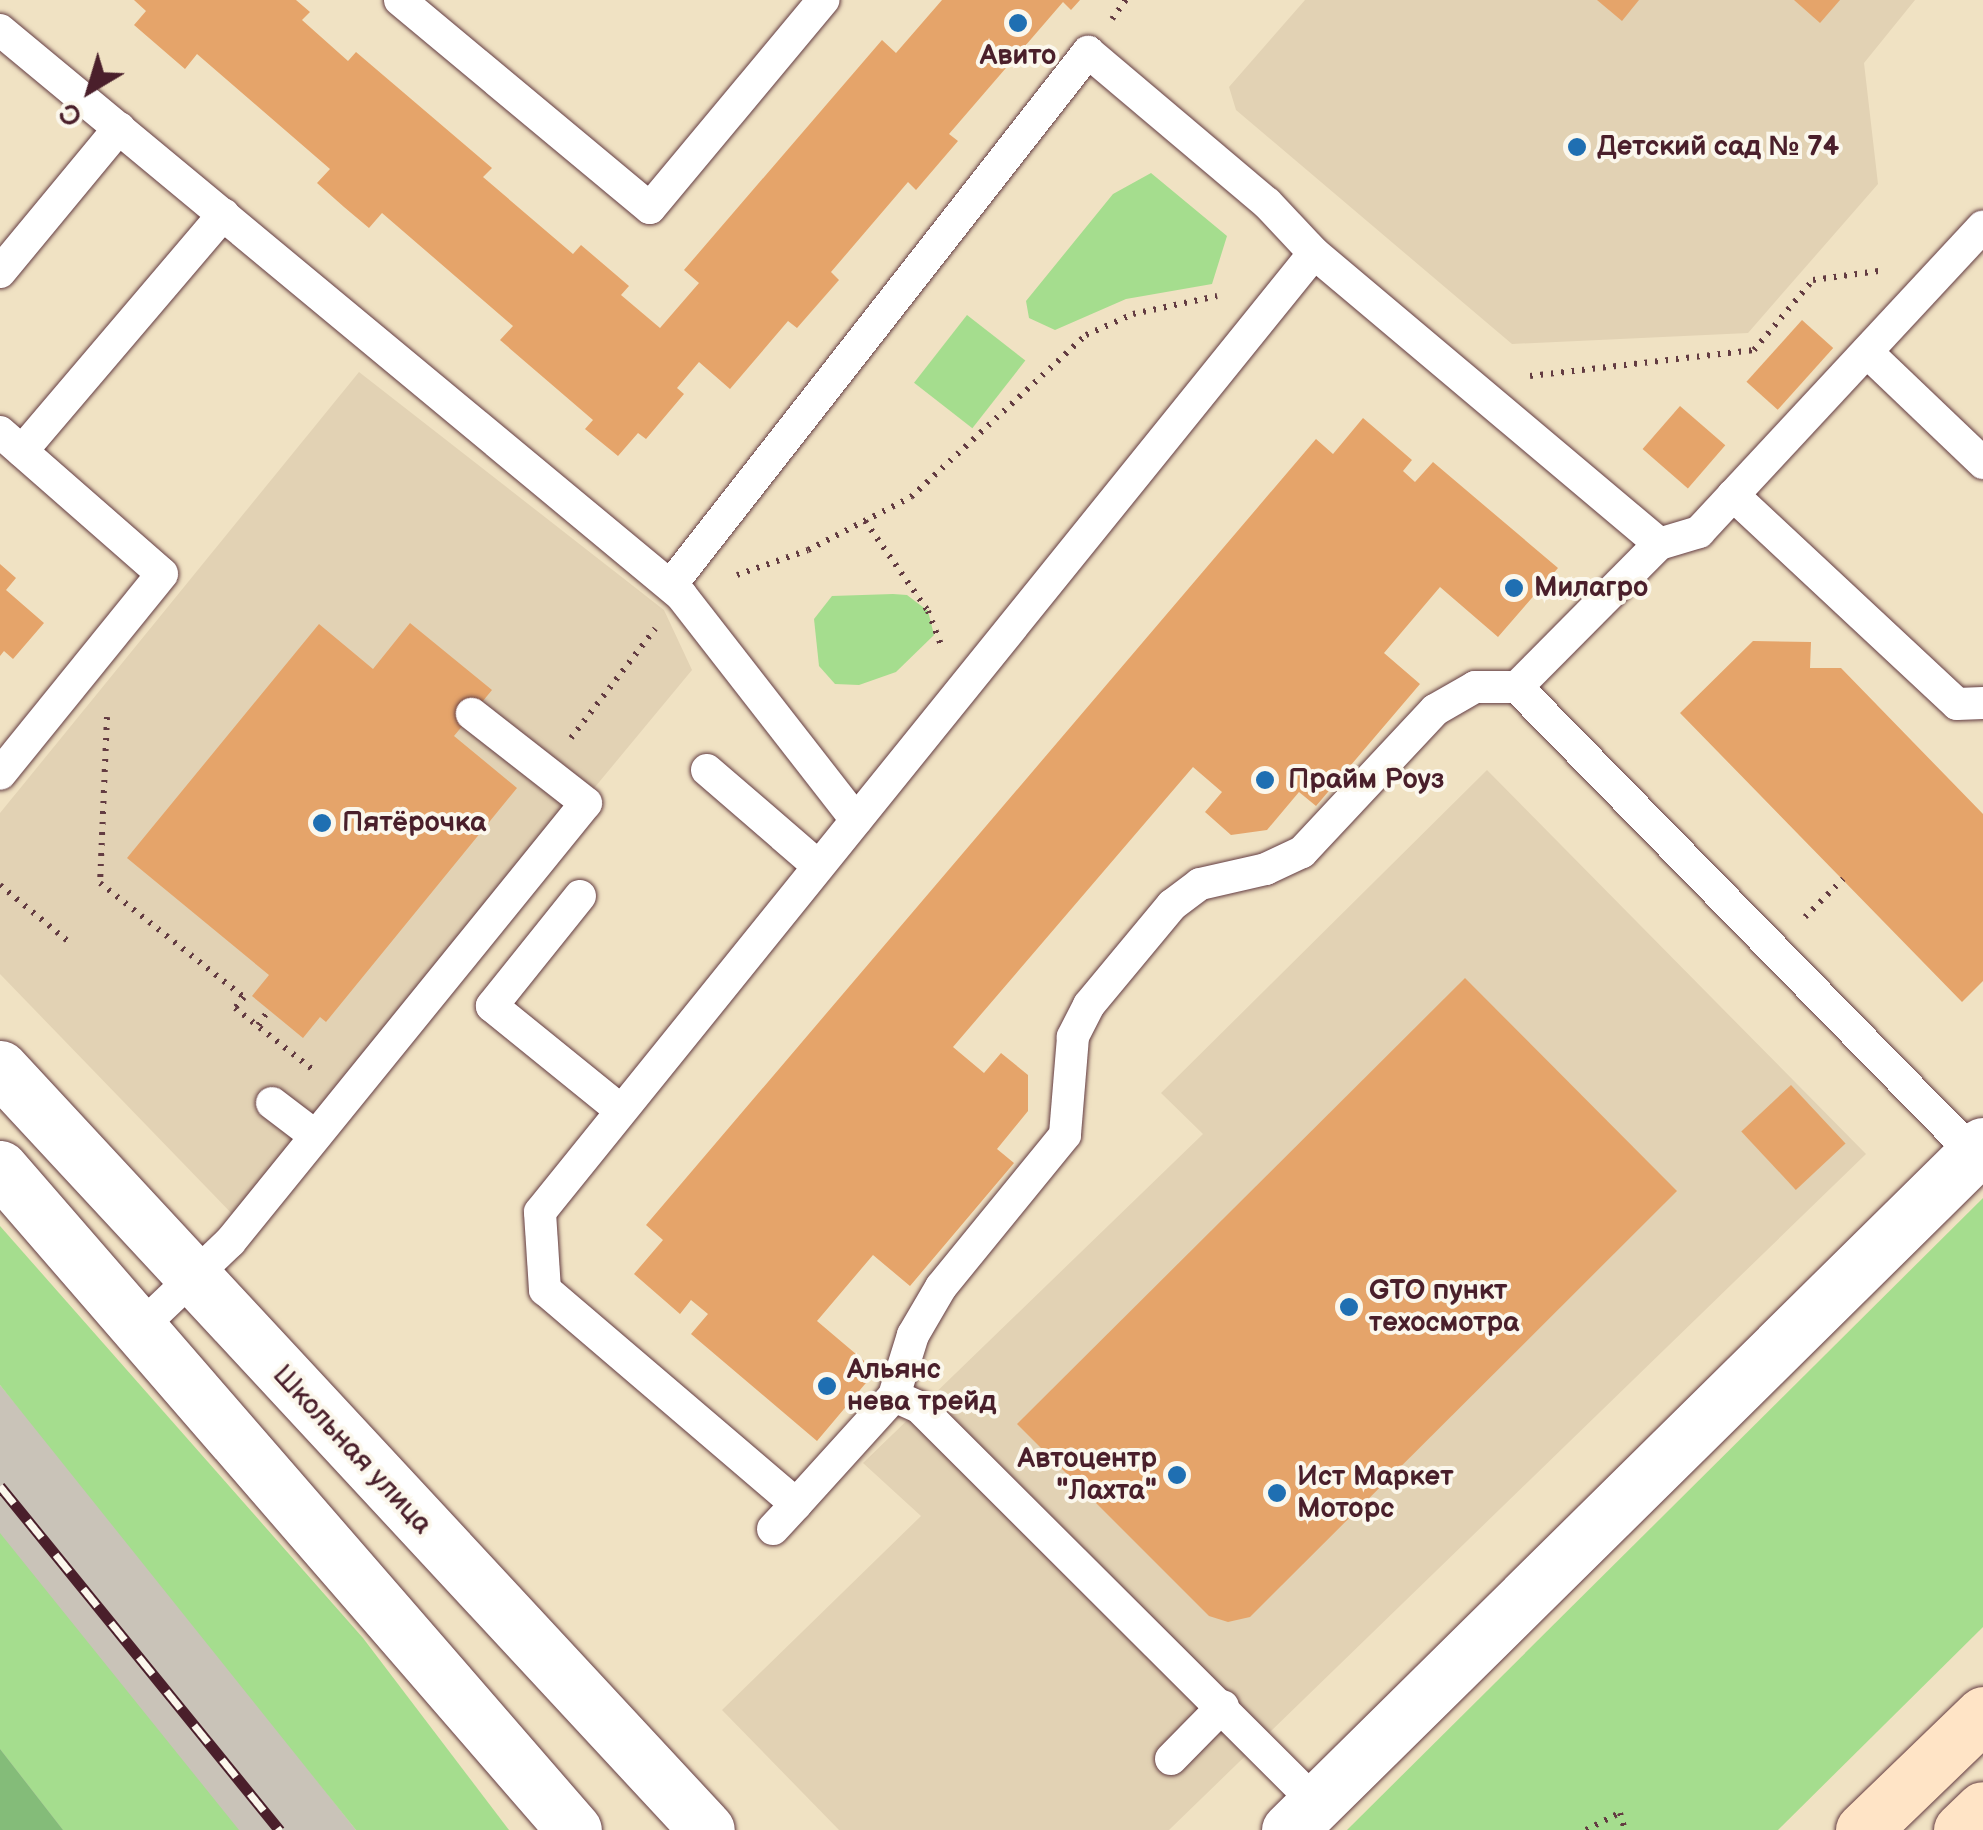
<!DOCTYPE html>
<html>
<head>
<meta charset="utf-8">
<style>
	body { margin:0 }
	#map { position:relative; width:1983px; height:1830px; overflow:hidden; background:#f0e2c3; font-family:"Balsamiq Sans",sans-serif }
	div>[style] { position:absolute }
	.built>* { inset:0; background:#e2d2b4 }
	.industrial>* { inset:0; background:#c9c3b8 }
	.green>* { inset:0; background:#a5dd8e; transform-origin:0 0 }
	.forest>* { inset:0; background:#84bc79 }
	.building>* { inset:0; background:#e5a46a; transform-origin:0 0 }
	.path>* { height:6px; margin-top:-3px; transform-origin:0; background:repeating-linear-gradient(90deg,#633c42 0 2.5px,transparent 0 10.5px) }
	.roads { filter:drop-shadow(0 0 2px #633c42) drop-shadow(0 0 2px #633c42) }
	.service>* { height:32px; margin:-16px; padding:0 16px; transform-origin:16px; border-radius:16px; background:#fff }
	.minor>* { height:55px; margin:-27.5px; padding:0 27.5px; transform-origin:27.5px; border-radius:27.5px; background:#fff }
	.secondary>* { height:55px; margin:-27.5px; padding:0 27.5px; transform-origin:27.5px; border-radius:27.5px; background:#ffe4c6 }
	.rail>* { height:11px; margin-top:-5.5px; transform-origin:0; background:repeating-linear-gradient(90deg,#fbf7ec 0 22px,#4a1f2b 0 44px); box-sizing:border-box; border-block:2px solid #4a1f2b }
	.dots>* { width:28px; height:28px; translate:-50% -50%; box-sizing:border-box; border:5px solid #fbf7ec; border-radius:50% }
	span { translate:-50% -50%; white-space:nowrap; text-align:center; line-height:1.15; -webkit-text-stroke:8px #fbf7ec; paint-order:stroke }
	.poi-label { font-size:28px; color:#4a1f2b; font-weight:700 }
	.left { translate:0 -50%; text-align:left }
	.right { translate:-100% -50%; text-align:right }
	.street-label { font-size:28px; color:#4a1f2b }
	.north { position:absolute; left:40px; top:40px; width:100px; height:100px; -webkit-text-stroke:8px #fbf7ec; paint-order:stroke; rotate:218deg; font-size:28px; font-weight:700; line-height:40px; text-align:center; color:#4a1f2b }
	.north::after { content:''; display:block; margin:auto; width:35px; height:45px; background:#4a1f2b; clip-path:polygon(50% 0,100% 100%,50% 72%,0 100%) }
</style>
</head>
<body>
<div id="map">
	<div class="built">
		<i style="clip-path:polygon(1305px 0,1915px 0,1864px 63px,1878px 184px,1748px 333px,1512px 344px,1236px 110px,1229px 87px)"></i>
		<i style="clip-path:polygon(359px 372px,664px 610px,692px 670px,237px 1219px,0 974px,0 813px)"></i>
		<i style="clip-path:polygon(1487px 770px,1866px 1154px,1169px 1830px,839px 1830px,722px 1710px,921px 1516px,863px 1463px,1203px 1134px,1161px 1093px)"></i>
	</div>
	<div class="industrial">
		<i style="clip-path:polygon(0 1385px,115px 1523px,356px 1830px,48px 1830px,0 1770px)"></i>
	</div>
	<div class="green">
		<i style="clip-path:polygon(1151px 173px,1227px 236px,1212px 284px,1126px 299px,1055px 330px,1029px 318px,1026px 301px,1113px 194px)"></i>
		<i style="left:967px;top:315px;width:74px;height:86px;rotate:38deg"></i>
		<i style="clip-path:polygon(893px 594px,907px 595px,928px 611px,934px 635px,896px 672px,859px 685px,835px 684px,819px 666px,814px 619px,832px 596px)"></i>
		<i style="clip-path:polygon(1983px 1198px,1983px 1627px,1778px 1830px,1347px 1830px)"></i>
		<i style="clip-path:polygon(0 1226px,363px 1638px,509px 1830px,356px 1830px,0 1385px)"></i>
		<i style="clip-path:polygon(0 1533px,239px 1830px,63px 1830px,0 1749px)"></i>
	</div>
	<div class="forest">
		<i style="clip-path:polygon(0 1749px,63px 1830px,0 1830px)"></i>
	</div>
	<div class="building">
		<i style="clip-path:polygon(134px 0,296px 0,310px 12px,302px 20px,348px 61px,356px 52px,492px 168px,483px 177px,573px 254px,581px 245px,629px 286px,621px 295px,660px 328px,699px 283px,684px 270px,882px 40px,896px 53px,942px 0,1080px 0,1071px 10px,1063px 2px,949px 134px,958px 141px,916px 190px,908px 182px,831px 272px,839px 280px,797px 328px,788px 321px,730px 389px,699px 362px,677px 388px,684px 394px,646px 439px,638px 433px,618px 456px,585px 429px,593px 420px,500px 340px,513px 326px,382px 213px,369px 228px,344px 207px,317px 183px,330px 169px,197px 54px,185px 69px,134px 25px,146px 11px)"></i>
		<i style="clip-path:polygon(1597px 0,1639px 0,1622px 21px)"></i>
		<i style="clip-path:polygon(1794px 0,1840px 0,1820px 23px)"></i>
		<i style="left:1802px;top:320px;width:42px;height:83px;rotate:42deg"></i>
		<i style="left:1680px;top:406px;width:60px;height:57px;rotate:41deg"></i>
		<i style="clip-path:polygon(1363px 418px,1412px 460px,1403px 471px,1415px 482px,1433px 462px,1558px 568px,1498px 637px,1440px 587px,1384px 653px,1420px 684px,1316px 806px,1299px 792px,1267px 830px,1231px 835px,1205px 812px,1222px 792px,1193px 767px,953px 1047px,984px 1073px,1001px 1053px,1028px 1075px,1028px 1111px,997px 1149px,1014px 1163px,910px 1286px,873px 1255px,817px 1321px,876px 1371px,817px 1441px,691px 1334px,708px 1314px,691px 1300px,680px 1314px,634px 1274px,663px 1240px,646px 1225px,1316px 439px,1333px 454px)"></i>
		<i style="clip-path:polygon(0 564px,16px 578px,6px 590px,44px 623px,13px 659px,4px 651px,0 656px)"></i>
		<i style="clip-path:polygon(410px 623px,492px 690px,454px 736px,517px 788px,326px 1022px,320px 1017px,303px 1038px,252px 996px,269px 975px,127px 858px,319px 624px,373px 669px)"></i>
		<i style="clip-path:polygon(1753px 641px,1811px 642px,1810px 668px,1841px 668px,1983px 814px,1983px 981px,1962px 1002px,1680px 713px)"></i>
		<i style="clip-path:polygon(1465px 978px,1677px 1191px,1250px 1617px,1228px 1622px,1209px 1616px,1017px 1424px)"></i>
		<i style="left:1791px;top:1085px;width:80px;height:68px;rotate:47deg"></i>
	</div>
	<div class="path">
		<i style="left:1112px;top:19px;width:24px;rotate:-54deg"></i>
		<i style="left:1530px;top:376px;width:226px;rotate:-6.6deg"></i>
		<i style="left:1754px;top:350px;width:92px;rotate:-49.9deg"></i>
		<i style="left:1813px;top:280px;width:66px;rotate:-7.9deg"></i>
		<i style="left:865px;top:521px;width:110px;rotate:55deg"></i>
		<i style="left:928px;top:611px;width:39px;rotate:69deg"></i>
		<i style="left:737px;top:575px;width:75px;rotate:-19.4deg"></i>
		<i style="left:808px;top:550px;width:116px;rotate:-27.2deg"></i>
		<i style="left:911px;top:497px;width:238px;rotate:-42.8deg"></i>
		<i style="left:1086px;top:335px;width:51px;rotate:-24.1deg"></i>
		<i style="left:1133px;top:314px;width:86px;rotate:-12.1deg"></i>
		<i style="left:107px;top:717px;width:166px;rotate:92.4deg"></i>
		<i style="left:100px;top:883px;width:184px;rotate:38.4deg"></i>
		<i style="left:244px;top:997px;width:14px;rotate:129deg"></i>
		<i style="left:235px;top:1008px;width:98px;rotate:38.4deg"></i>
		<i style="left:571px;top:738px;width:138px;rotate:-52.4deg"></i>
		<i style="left:0;top:885px;width:89px;rotate:39.6deg"></i>
		<i style="left:1805px;top:917px;width:54px;rotate:-45deg"></i>
		<i style="left:258px;top:1025px;width:19px;rotate:-54deg"></i>
		<i style="left:1586px;top:1830px;width:38px;rotate:-27deg"></i>
		<i style="left:1620px;top:1813px;width:18px;rotate:74deg"></i>
	</div>
	<div class="roads">
		<div class="service">
			<i style="left:400px;top:0;width:325px;rotate:39.8deg"></i>
			<i style="left:650px;top:208px;width:271px;rotate:-50.2deg"></i>
			<i style="left:0;top:30px;width:885px;rotate:39.68deg"></i>
			<i style="left:681px;top:595px;width:285px;rotate:52.1deg"></i>
			<i style="left:0;top:272px;width:187px;rotate:-50.4deg"></i>
			<i style="left:1867px;top:352px;width:161px;rotate:43.7deg"></i>
			<i style="left:0;top:432px;width:215px;rotate:41.2deg"></i>
			<i style="left:162px;top:574px;width:257px;rotate:129deg"></i>
			<i style="left:22px;top:451px;width:311px;rotate:-49.6deg"></i>
			<i style="left:1733px;top:495px;width:306px;rotate:43deg"></i>
			<i style="left:1957px;top:704px;width:26px;rotate:-2deg"></i>
			<i style="left:1659px;top:544px;width:42px;rotate:-16.7deg"></i>
			<i style="left:1699px;top:532px;width:417px;rotate:-47.1deg"></i>
			<i style="left:671px;top:585px;width:677px;rotate:-51.96deg"></i>
			<i style="left:1088px;top:52px;width:234px;rotate:40.2deg"></i>
			<i style="left:1267px;top:203px;width:69px;rotate:46.8deg"></i>
			<i style="left:1517px;top:687px;width:42px;rotate:180deg"></i>
			<i style="left:1475px;top:687px;width:46px;rotate:150.1deg"></i>
			<i style="left:1435px;top:710px;width:195px;rotate:133.1deg"></i>
			<i style="left:1302px;top:852px;width:40px;rotate:155deg"></i>
			<i style="left:1266px;top:869px;width:68px;rotate:167.2deg"></i>
			<i style="left:1200px;top:884px;width:35px;rotate:143deg"></i>
			<i style="left:1172px;top:905px;width:130px;rotate:129.7deg"></i>
			<i style="left:1089px;top:1005px;width:36px;rotate:117deg"></i>
			<i style="left:1073px;top:1037px;width:98px;rotate:94.7deg"></i>
			<i style="left:1065px;top:1135px;width:196px;rotate:129.2deg"></i>
			<i style="left:941px;top:1287px;width:56px;rotate:120.3deg"></i>
			<i style="left:913px;top:1335px;width:64px;rotate:107.3deg"></i>
			<i style="left:894px;top:1396px;width:146px;rotate:132.2deg"></i>
			<i style="left:796px;top:1504px;width:330px;rotate:-139.5deg"></i>
			<i style="left:545px;top:1290px;width:78px;rotate:-93.7deg"></i>
			<i style="left:540px;top:1212px;width:1232px;rotate:-51.09deg"></i>
			<i style="left:1314px;top:253px;width:451px;rotate:40.1deg"></i>
			<i style="left:1659px;top:544px;width:202px;rotate:134.8deg"></i>
			<i style="left:1517px;top:687px;width:653px;rotate:45.62deg"></i>
			<i style="left:707px;top:770px;width:144px;rotate:40.8deg"></i>
			<i style="left:580px;top:896px;width:141px;rotate:128.7deg"></i>
			<i style="left:492px;top:1006px;width:164px;rotate:39deg"></i>
			<i style="left:272px;top:1103px;width:53px;rotate:37.3deg"></i>
			<i style="left:142px;top:1326px;width:122px;rotate:-43.7deg"></i>
			<i style="left:230px;top:1242px;width:565px;rotate:-50.96deg"></i>
			<i style="left:586px;top:803px;width:145px;rotate:-142deg"></i>
			<i style="left:894px;top:1396px;width:27px;rotate:24deg"></i>
			<i style="left:919px;top:1407px;width:561px;rotate:44.93deg"></i>
			<i style="left:773px;top:1529px;width:34px;rotate:-47deg"></i>
			<i style="left:1171px;top:1759px;width:74px;rotate:-45.5deg"></i>
		</div>
		<div class="minor">
			<i style="left:0;top:1068px;width:1039px;rotate:47.14deg"></i>
			<i style="left:0;top:1168px;width:876px;rotate:49.07deg"></i>
			<i style="left:1289px;top:1830px;width:975px;rotate:-44.63deg"></i>
		</div>
		<div class="secondary">
			<i style="left:1863px;top:1830px;width:167px;rotate:-44deg"></i>
			<i style="left:1961px;top:1830px;width:30px;rotate:-44deg"></i>
		</div>
	</div>
	<div class="rail">
		<i style="left:0;top:1486px;width:444px;rotate:50.9deg"></i>
	</div>
	<div class="dots">
		<i style="left:1018px;top:23px;background:#1f6fb2"></i>
		<i style="left:1577px;top:147px;background:#1f6fb2"></i>
		<i style="left:1514px;top:588px;background:#1f6fb2"></i>
		<i style="left:1265px;top:780px;background:#1f6fb2"></i>
		<i style="left:322px;top:823px;background:#1f6fb2"></i>
		<i style="left:1349px;top:1307px;background:#1f6fb2"></i>
		<i style="left:827px;top:1386px;background:#1f6fb2"></i>
		<i style="left:1177px;top:1475px;background:#1f6fb2"></i>
		<i style="left:1277px;top:1493px;background:#1f6fb2"></i>
	</div>
	<div class="poi-label">
		<span style="left:1018px;top:56px">Авито</span>
		<span class="left" style="left:1597px;top:147px">Детский сад № 74</span>
		<span class="left" style="left:1534px;top:588px">Милагро</span>
		<span class="left" style="left:1288px;top:780px">Прайм Роуз</span>
		<span class="left" style="left:342px;top:823px">Пятёрочка</span>
		<span class="left" style="left:1369px;top:1307px">GTO пункт<br>техосмотра</span>
		<span class="left" style="left:847px;top:1386px">Альянс<br>нева трейд</span>
		<span class="right" style="left:1157px;top:1475px">Автоцентр<br>"Лахта"</span>
		<span class="left" style="left:1297px;top:1493px">Ист Маркет<br>Моторс</span>
	</div>
	<div class="street-label">
		<span style="left:352px;top:1450px;rotate:47deg">Школьная улица</span>
	</div>
	<div class="north">С</div>
</div>
</body>
</html>
